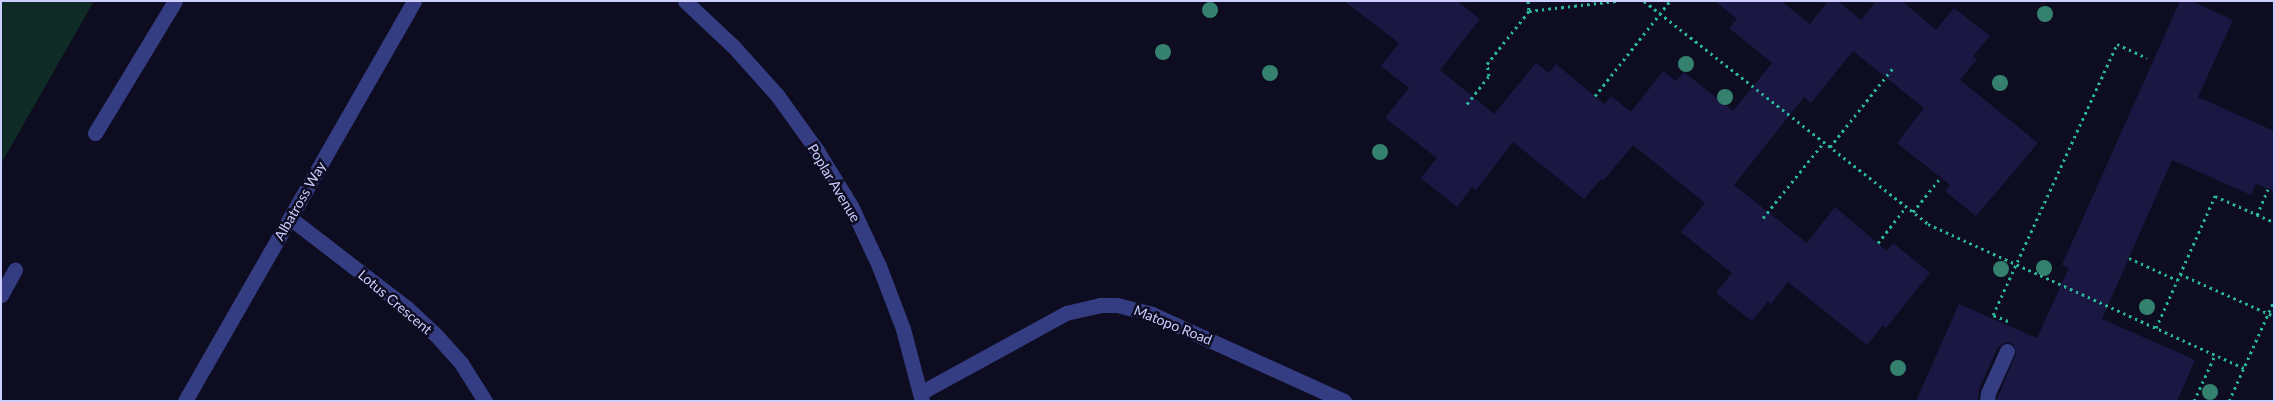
<!DOCTYPE html>
<html>
<head>
<meta charset="utf-8">
<style>
	body { margin:0 }
	#map { position:relative; width:2275px; height:402px; overflow:hidden; background:#0d0c21; font-family:Lato,sans-serif }
	div>[style] { position:absolute }
	.green>* { inset:0; background:#0f2b26 }
	.building>* { inset:0; background:#1a1843 }
	.path>* { height:3px; margin-top:-1.5px; transform-origin:0; background:repeating-linear-gradient(90deg,#29b69a 0 2.5px,transparent 0 6.5px) }
	.minor>* { height:15px; margin:-7.5px; padding:0 7.5px; transform-origin:7.5px; border-radius:7.5px; background:#353d82 }
	.trees>* { width:16px; height:16px; margin:-8px; border-radius:50%; background:#34826d }
	span { translate:-50% -50%; white-space:nowrap; text-align:center; line-height:1.15; -webkit-text-stroke:5px #0d0c21; paint-order:stroke }
	.street-label { font-size:14px; color:#ccceff }
	.frame { position:absolute; inset:0; border:2px solid #ccceff; pointer-events:none }
</style>
</head>
<body>
<div id="map">
	<div class="green">
		<i style="clip-path:polygon(1px 1px,94px 1px,1px 164px)"></i>
	</div>
	<div class="building">
		<i style="clip-path:polygon(1344px 1px,1457px 1px,1480px 19px,1440px 70px,1494px 114px,1536px 63px,1549px 73px,1556px 64px,1604px 104px,1611px 96px,1631px 112px,1663px 71px,1676px 81px,1684px 72px,1733px 111px,1772px 63px,1729px 28px,1737px 19px,1715px 1px,1781px 1px,1810px 24px,1828px 1px,1838px 1px,1861px 20px,1876px 1px,1902px 1px,1936px 30px,1954px 8px,1990px 36px,1973px 56px,1977px 59px,1960px 80px,2038px 143px,1976px 216px,1945px 191px,1950px 185px,1897px 143px,1924px 108px,1853px 51px,1811px 103px,1804px 97px,1734px 185px,1807px 243px,1835px 207px,1887px 251px,1893px 243px,1930px 273px,1886px 328px,1883px 325px,1867px 345px,1788px 282px,1771px 304px,1768px 301px,1752px 321px,1716px 293px,1732px 273px,1681px 232px,1705px 203px,1633px 145px,1603px 181px,1601px 179px,1584px 199px,1513px 142px,1476px 190px,1472px 187px,1457px 207px,1421px 178px,1437px 158px,1385px 118px,1409px 88px,1381px 66px,1399px 43px)"></i>
		<i style="clip-path:polygon(2180px 1px,2191px 1px,2233px 20px,2198px 97px,2274px 131px,2274px 191px,2256px 184px,2251px 195px,2172px 160px,2102px 319px,2195px 360px,2177px 401px,1996px 401px,2016px 354px,2014px 345px,2007px 342px,1998px 347px,1979px 389px,1978px 401px,1916px 401px,1959px 304px,2037px 338px,2069px 268px,2062px 265px)"></i>
	</div>
	<div class="path">
		<i style="left:1528px;top:1px;width:10px;rotate:84deg"></i>
		<i style="left:1529px;top:11px;width:88px;rotate:-6.6deg"></i>
		<i style="left:1644px;top:1px;width:361px;rotate:38.1deg"></i>
		<i style="left:1928px;top:224px;width:251px;rotate:24.5deg"></i>
		<i style="left:1595px;top:96px;width:121px;rotate:-51.7deg"></i>
		<i style="left:1467px;top:104px;width:36px;rotate:-52deg"></i>
		<i style="left:1489px;top:76px;width:12px;rotate:-99deg"></i>
		<i style="left:1487px;top:64px;width:68px;rotate:-51.6deg"></i>
		<i style="left:1830px;top:147px;width:100px;rotate:-51.5deg"></i>
		<i style="left:1913px;top:212px;width:45px;rotate:-51.3deg"></i>
		<i style="left:2257px;top:215px;width:28px;rotate:-67deg"></i>
		<i style="left:1763px;top:218px;width:97px;rotate:-51.2deg"></i>
		<i style="left:1878px;top:243px;width:46px;rotate:-52.1deg"></i>
		<i style="left:2129px;top:258px;width:53px;rotate:24.6deg"></i>
		<i style="left:2180px;top:274px;width:103px;rotate:24.1deg"></i>
		<i style="left:2008px;top:321px;width:16px;rotate:-158deg"></i>
		<i style="left:1993px;top:315px;width:298px;rotate:-65.4deg"></i>
		<i style="left:2117px;top:44px;width:33px;rotate:25deg"></i>
		<i style="left:2244px;top:368px;width:97px;rotate:-155.6deg"></i>
		<i style="left:2156px;top:328px;width:145px;rotate:-65.9deg"></i>
		<i style="left:2215px;top:196px;width:64px;rotate:23.8deg"></i>
		<i style="left:2194px;top:401px;width:51px;rotate:-65.5deg"></i>
		<i style="left:2229px;top:401px;width:110px;rotate:-65.8deg"></i>
	</div>
	<div class="minor">
		<i style="left:685px;top:1px;width:66px;rotate:43.2deg"></i>
		<i style="left:733px;top:46px;width:66px;rotate:48.1deg"></i>
		<i style="left:777px;top:95px;width:67px;rotate:54.2deg"></i>
		<i style="left:816px;top:149px;width:67px;rotate:58.4deg"></i>
		<i style="left:851px;top:206px;width:66px;rotate:65deg"></i>
		<i style="left:879px;top:266px;width:67px;rotate:69.1deg"></i>
		<i style="left:903px;top:329px;width:74px;rotate:75.2deg"></i>
		<i style="left:95px;top:133px;width:154px;rotate:-58.8deg"></i>
		<i style="left:290px;top:218px;width:148px;rotate:37.6deg"></i>
		<i style="left:407px;top:308px;width:38px;rotate:43deg"></i>
		<i style="left:435px;top:334px;width:39px;rotate:48deg"></i>
		<i style="left:461px;top:363px;width:45px;rotate:57.7deg"></i>
		<i style="left:1px;top:295px;width:29px;rotate:-61deg"></i>
		<i style="left:920px;top:393px;width:166px;rotate:-28.7deg"></i>
		<i style="left:1066px;top:313px;width:35px;rotate:-13deg"></i>
		<i style="left:1100px;top:305px;width:17px"></i>
		<i style="left:1117px;top:305px;width:36px;rotate:14deg"></i>
		<i style="left:1152px;top:314px;width:211px;rotate:24.4deg"></i>
		<i style="left:185px;top:401px;width:461px;rotate:-60.2deg"></i>
		<i style="left:1987px;top:401px;width:8px;rotate:-83deg"></i>
		<i style="left:1988px;top:393px;width:46px;rotate:-65.7deg"></i>
	</div>
	<div class="trees">
		<i style="left:1210px;top:10px"></i>
		<i style="left:2045px;top:14px"></i>
		<i style="left:1163px;top:52px"></i>
		<i style="left:1686px;top:64px"></i>
		<i style="left:1270px;top:73px"></i>
		<i style="left:2000px;top:83px"></i>
		<i style="left:1725px;top:97px"></i>
		<i style="left:1380px;top:152px"></i>
		<i style="left:2044px;top:268px"></i>
		<i style="left:2001px;top:269px"></i>
		<i style="left:2147px;top:307px"></i>
		<i style="left:1898px;top:368px"></i>
		<i style="left:2210px;top:392px"></i>
	</div>
	<div class="street-label">
		<span style="left:834px;top:183px;rotate:59deg">Poplar Avenue</span>
		<span style="left:300px;top:201px;rotate:-60deg">Albatross Way</span>
		<span style="left:395px;top:302px;rotate:40deg">Lotus Crescent</span>
		<span style="left:1173px;top:325px;rotate:22deg">Matopo Road</span>
	</div>
	<div class="frame"></div>
</div>
</body>
</html>
